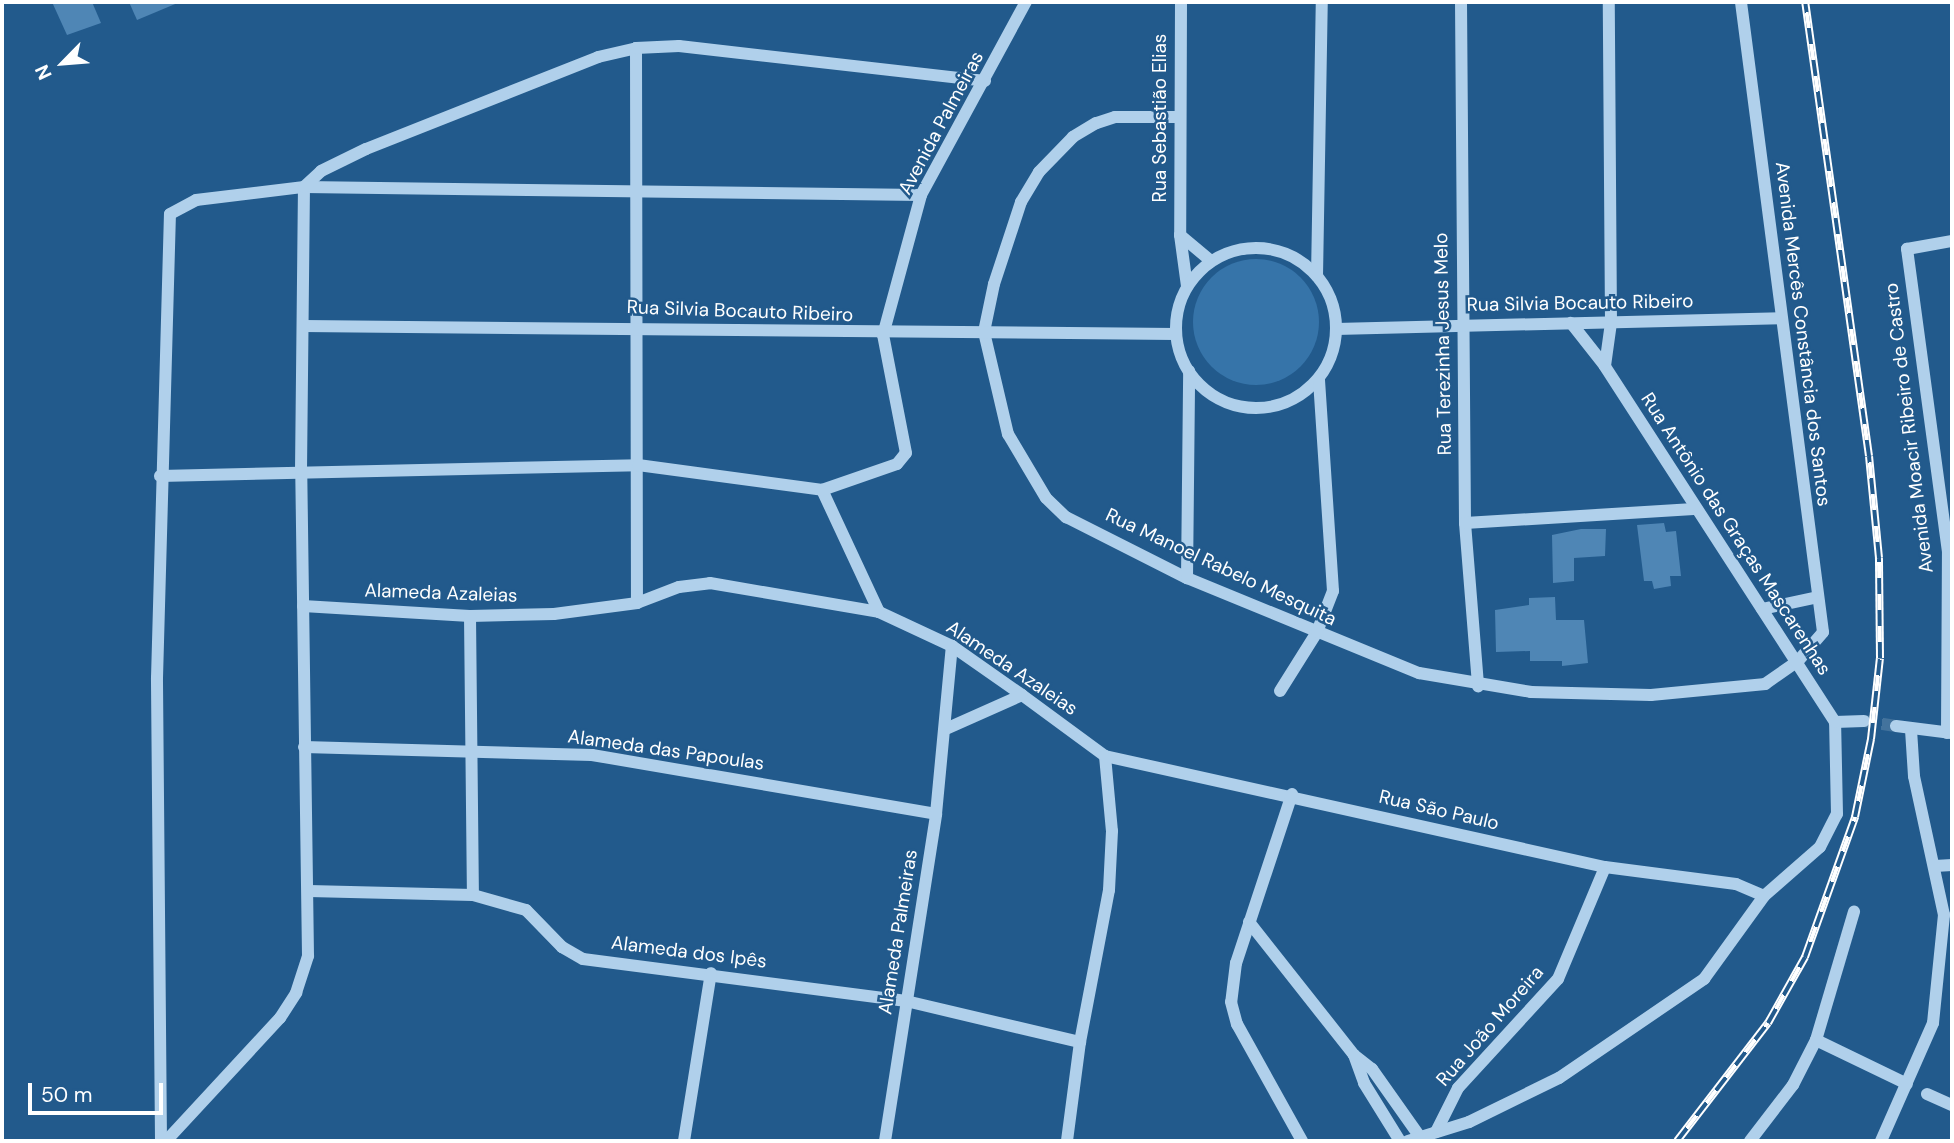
<!DOCTYPE html>
<html>
<head>
<meta charset="utf-8">
<style>
	body { margin:0 }
	#map { position:relative; width:1954px; height:1143px; overflow:hidden; background:#225a8c; font-family:"DM Sans",sans-serif }
	div>[style] { position:absolute }
	.green>* { inset:0; background:#3674a9 }
	.round { border-radius:50% }
	.building>* { inset:0; background:#4f86b5 }
	.minor-tunnel>* { height:12px; margin-top:-6px; transform-origin:0; background:repeating-linear-gradient(90deg,#43739d 0 12px,transparent 0 18px) }
	.minor>* { height:12px; margin:-6px; padding:0 6px; transform-origin:6px; border-radius:6px; background:#b0d0eb }
	.minor>.ring { margin:-6px; padding:0; box-sizing:content-box; background:none; border:12px solid #b0d0eb; border-radius:50% }
	.rail>* { height:8px; margin-top:-4px; transform-origin:0; background:repeating-linear-gradient(90deg,#225a8c 0 16px,#fff 0 32px); box-sizing:border-box; border-block:2px solid #fff }
	span { translate:-50% -50%; white-space:nowrap; text-align:center; line-height:1.15; -webkit-text-stroke:5px #225a8c; paint-order:stroke }
	.street-label { font-size:19px; color:#fff }
	.frame { position:absolute; inset:0; border:4px solid #fff; pointer-events:none }
	.north { position:absolute; left:28px; top:28px; width:70px; height:70px; -webkit-text-stroke:5px #225a8c; paint-order:stroke; rotate:245deg; font-size:19px; font-weight:700; line-height:28px; text-align:center; color:#fff }
	.north::after { content:''; display:block; margin:auto; width:24px; height:32px; background:#fff; clip-path:polygon(50% 0,100% 100%,50% 72%,0 100%) }
	.scale { position:absolute; left:28px; top:1083px; width:135px; height:32px; box-sizing:border-box; border:4px solid #fff; border-top:0; padding-left:9px; font-size:21px; line-height:24px; white-space:nowrap; color:#fff; -webkit-text-stroke:5px #225a8c; paint-order:stroke }
</style>
</head>
<body>
<div id="map">
	<div class="green">
		<i class="round" style="left:1193px;top:259px;width:126px;height:126px"></i>
	</div>
	<div class="building">
		<i style="clip-path:polygon(52px 2px,92px 2px,101px 23px,67px 35px)"></i>
		<i style="clip-path:polygon(129px 2px,180px 2px,137px 20px)"></i>
		<i style="clip-path:polygon(1664px 523px,1666px 532px,1676px 531px,1681px 576px,1670px 576px,1671px 586px,1654px 589px,1652px 581px,1644px 581px,1637px 525px)"></i>
		<i style="clip-path:polygon(1581px 529px,1606px 529px,1605px 556px,1574px 558px,1574px 581px,1553px 583px,1552px 535px)"></i>
		<i style="clip-path:polygon(1555px 597px,1556px 620px,1584px 620px,1588px 663px,1562px 666px,1562px 661px,1530px 661px,1530px 651px,1496px 652px,1495px 610px,1529px 605px,1529px 598px)"></i>
	</div>
	<div class="minor-tunnel">
		<i style="left:1864px;top:721px;width:32px;rotate:9deg"></i>
	</div>
	<div class="minor">
		<i style="left:1181px;top:2px;width:233px;rotate:90.2deg"></i>
		<i style="left:1180px;top:235px;width:51px;rotate:82.2deg"></i>
		<i style="left:1461px;top:2px;width:521px;rotate:89.56deg"></i>
		<i style="left:1465px;top:523px;width:164px;rotate:85.4deg"></i>
		<i style="left:636px;top:48px;width:555px;rotate:89.9deg"></i>
		<i style="left:1178px;top:117px;width:63px;rotate:180deg"></i>
		<i style="left:1115px;top:117px;width:20px;rotate:162deg"></i>
		<i style="left:1096px;top:123px;width:27px;rotate:149deg"></i>
		<i style="left:1073px;top:137px;width:49px;rotate:134.2deg"></i>
		<i style="left:1039px;top:172px;width:35px;rotate:121deg"></i>
		<i style="left:1021px;top:202px;width:86px;rotate:108.2deg"></i>
		<i style="left:994px;top:284px;width:49px;rotate:101.8deg"></i>
		<i style="left:984px;top:332px;width:105px;rotate:76.8deg"></i>
		<i style="left:1008px;top:434px;width:74px;rotate:59.3deg"></i>
		<i style="left:1046px;top:498px;width:28px;rotate:44deg"></i>
		<i style="left:1066px;top:517px;width:136px;rotate:26.8deg"></i>
		<i style="left:1187px;top:578px;width:251px;rotate:22.3deg"></i>
		<i style="left:1419px;top:673px;width:114px;rotate:9.6deg"></i>
		<i style="left:1531px;top:692px;width:120px;rotate:1.4deg"></i>
		<i style="left:1651px;top:695px;width:115px;rotate:-5.5deg"></i>
		<i style="left:1765px;top:684px;width:40px;rotate:-34.9deg"></i>
		<i style="left:1798px;top:661px;width:38px;rotate:-49deg"></i>
		<i style="left:1823px;top:632px;width:635px;rotate:-97.42deg"></i>
		<i style="left:1180px;top:235px;width:40px;rotate:40deg"></i>
		<i class="ring" style="left:1176px;top:248px;width:148px;height:148px"></i>
		<i style="left:1317px;top:276px;width:274px;rotate:-89deg"></i>
		<i style="left:303px;top:326px;width:873px;rotate:0.53deg"></i>
		<i style="left:1336px;top:329px;width:445px;rotate:-1.4deg"></i>
		<i style="left:1605px;top:366px;width:43px;rotate:-82.1deg"></i>
		<i style="left:1611px;top:323px;width:321px;rotate:-90.4deg"></i>
		<i style="left:160px;top:476px;width:478px;rotate:-1.3deg"></i>
		<i style="left:638px;top:465px;width:186px;rotate:7.7deg"></i>
		<i style="left:1465px;top:523px;width:229px;rotate:-3.5deg"></i>
		<i style="left:1187px;top:578px;width:207px;rotate:-89.4deg"></i>
		<i style="left:303px;top:606px;width:167px;rotate:3.4deg"></i>
		<i style="left:470px;top:616px;width:84px;rotate:-1.4deg"></i>
		<i style="left:554px;top:614px;width:84px;rotate:-7.5deg"></i>
		<i style="left:637px;top:603px;width:45px;rotate:-20.9deg"></i>
		<i style="left:679px;top:587px;width:31px;rotate:-7deg"></i>
		<i style="left:710px;top:583px;width:171px;rotate:9.7deg"></i>
		<i style="left:879px;top:612px;width:81px;rotate:25deg"></i>
		<i style="left:952px;top:646px;width:85px;rotate:35deg"></i>
		<i style="left:1022px;top:695px;width:103px;rotate:36.3deg"></i>
		<i style="left:1105px;top:756px;width:75px;rotate:84.7deg"></i>
		<i style="left:1112px;top:831px;width:59px;rotate:92.9deg"></i>
		<i style="left:1109px;top:890px;width:155px;rotate:100.8deg"></i>
		<i style="left:1080px;top:1042px;width:100px;rotate:97.5deg"></i>
		<i style="left:1762px;top:609px;width:57px;rotate:-12.1deg"></i>
		<i style="left:879px;top:612px;width:135px;rotate:-115deg"></i>
		<i style="left:822px;top:490px;width:79px;rotate:-19.1deg"></i>
		<i style="left:897px;top:464px;width:14px;rotate:-51deg"></i>
		<i style="left:906px;top:453px;width:120px;rotate:-101deg"></i>
		<i style="left:883px;top:335px;width:145px;rotate:-74.8deg"></i>
		<i style="left:921px;top:195px;width:220px;rotate:-61.5deg"></i>
		<i style="left:470px;top:616px;width:279px;rotate:89.4deg"></i>
		<i style="left:1280px;top:691px;width:70px;rotate:-57.9deg"></i>
		<i style="left:1317px;top:632px;width:44px;rotate:-68.7deg"></i>
		<i style="left:1333px;top:591px;width:213px;rotate:-93.8deg"></i>
		<i style="left:1835px;top:722px;width:29px;rotate:-2deg"></i>
		<i style="left:1896px;top:726px;width:56px;rotate:7.1deg"></i>
		<i style="left:948px;top:728px;width:81px;rotate:-24deg"></i>
		<i style="left:1947px;top:733px;width:181px;rotate:-89.7deg"></i>
		<i style="left:1948px;top:552px;width:306px;rotate:-97.7deg"></i>
		<i style="left:1907px;top:249px;width:46px;rotate:-10.1deg"></i>
		<i style="left:304px;top:747px;width:288px;rotate:1.6deg"></i>
		<i style="left:592px;top:755px;width:349px;rotate:9.7deg"></i>
		<i style="left:1105px;top:756px;width:512px;rotate:12.52deg"></i>
		<i style="left:1605px;top:867px;width:132px;rotate:7.4deg"></i>
		<i style="left:1736px;top:884px;width:30px;rotate:23deg"></i>
		<i style="left:1292px;top:794px;width:178px;rotate:108.3deg"></i>
		<i style="left:1236px;top:963px;width:39px;rotate:97deg"></i>
		<i style="left:1231px;top:1002px;width:23px;rotate:75deg"></i>
		<i style="left:1237px;top:1024px;width:134px;rotate:60.9deg"></i>
		<i style="left:1935px;top:866px;width:17px;rotate:-3deg"></i>
		<i style="left:309px;top:891px;width:164px;rotate:1.4deg"></i>
		<i style="left:473px;top:895px;width:55px;rotate:15.8deg"></i>
		<i style="left:526px;top:910px;width:52px;rotate:45.8deg"></i>
		<i style="left:562px;top:947px;width:24px;rotate:30deg"></i>
		<i style="left:583px;top:959px;width:326px;rotate:7.4deg"></i>
		<i style="left:906px;top:1001px;width:179px;rotate:13.3deg"></i>
		<i style="left:1249px;top:922px;width:169px;rotate:51.7deg"></i>
		<i style="left:1354px;top:1055px;width:23px;rotate:38deg"></i>
		<i style="left:1372px;top:1069px;width:83px;rotate:54.8deg"></i>
		<i style="left:1816px;top:1040px;width:101px;rotate:25.8deg"></i>
		<i style="left:1354px;top:1055px;width:30px;rotate:70deg"></i>
		<i style="left:1364px;top:1083px;width:68px;rotate:58.2deg"></i>
		<i style="left:1927px;top:1094px;width:27px;rotate:24deg"></i>
		<i style="left:1436px;top:1132px;width:49px;rotate:-63.4deg"></i>
		<i style="left:1458px;top:1088px;width:148px;rotate:-47.5deg"></i>
		<i style="left:1558px;top:979px;width:121px;rotate:-67.2deg"></i>
		<i style="left:161px;top:1141px;width:463px;rotate:-90.5deg"></i>
		<i style="left:157px;top:678px;width:464px;rotate:-88.4deg"></i>
		<i style="left:170px;top:214px;width:30px;rotate:-28deg"></i>
		<i style="left:196px;top:200px;width:109px;rotate:-6.9deg"></i>
		<i style="left:304px;top:187px;width:617px;rotate:0.74deg"></i>
		<i style="left:166px;top:1141px;width:168px;rotate:-47.2deg"></i>
		<i style="left:280px;top:1018px;width:30px;rotate:-57deg"></i>
		<i style="left:296px;top:993px;width:39px;rotate:-72deg"></i>
		<i style="left:308px;top:956px;width:485px;rotate:-90.8deg"></i>
		<i style="left:301px;top:471px;width:284px;rotate:-89.4deg"></i>
		<i style="left:304px;top:187px;width:23px;rotate:-43deg"></i>
		<i style="left:321px;top:171px;width:50px;rotate:-26.1deg"></i>
		<i style="left:366px;top:149px;width:250px;rotate:-21.6deg"></i>
		<i style="left:598px;top:57px;width:39px;rotate:-13deg"></i>
		<i style="left:636px;top:48px;width:43px;rotate:-2.7deg"></i>
		<i style="left:679px;top:46px;width:308px;rotate:6.5deg"></i>
		<i style="left:684px;top:1141px;width:170px;rotate:-80.9deg"></i>
		<i style="left:885px;top:1141px;width:331px;rotate:-81.1deg"></i>
		<i style="left:936px;top:814px;width:169px;rotate:-84.6deg"></i>
		<i style="left:1408px;top:1141px;width:64px;rotate:-17.3deg"></i>
		<i style="left:1469px;top:1122px;width:100px;rotate:-26.1deg"></i>
		<i style="left:1559px;top:1078px;width:176px;rotate:-34.3deg"></i>
		<i style="left:1704px;top:979px;width:102px;rotate:-54.1deg"></i>
		<i style="left:1764px;top:896px;width:74px;rotate:-41.2deg"></i>
		<i style="left:1820px;top:847px;width:37px;rotate:-63deg"></i>
		<i style="left:1837px;top:814px;width:92px;rotate:-91.2deg"></i>
		<i style="left:1835px;top:722px;width:424px;rotate:-122.9deg"></i>
		<i style="left:1605px;top:366px;width:55px;rotate:-128.3deg"></i>
		<i style="left:1750px;top:1141px;width:71px;rotate:-52.5deg"></i>
		<i style="left:1793px;top:1085px;width:51px;rotate:-62.9deg"></i>
		<i style="left:1816px;top:1040px;width:134px;rotate:-73.5deg"></i>
		<i style="left:1881px;top:1141px;width:129px;rotate:-66.2deg"></i>
		<i style="left:1933px;top:1023px;width:109px;rotate:-84.2deg"></i>
		<i style="left:1944px;top:915px;width:142px;rotate:-102.2deg"></i>
		<i style="left:1914px;top:776px;width:46px;rotate:-93.7deg"></i>
	</div>
	<div class="rail">
		<i style="left:1677px;top:1141px;width:149px;rotate:-52.4deg"></i>
		<i style="left:1768px;top:1023px;width:76px;rotate:-60.7deg"></i>
		<i style="left:1805px;top:957px;width:149px;rotate:-70.3deg"></i>
		<i style="left:1855px;top:817px;width:80px;rotate:-78.4deg"></i>
		<i style="left:1871px;top:739px;width:81px;rotate:-83.7deg"></i>
		<i style="left:1880px;top:658px;width:100px;rotate:-90.6deg"></i>
		<i style="left:1879px;top:558px;width:102px;rotate:-95.6deg"></i>
		<i style="left:1869px;top:456px;width:458px;rotate:-98deg"></i>
	</div>
	<div class="street-label">
		<span style="left:1160px;top:118px;rotate:-90deg">Rua Sebastião Elias</span>
		<span style="left:941px;top:123px;rotate:-62deg">Avenida Palmeiras</span>
		<span style="left:1580px;top:303px;rotate:-1deg">Rua Silvia Bocauto Ribeiro</span>
		<span style="left:740px;top:311px;rotate:2deg">Rua Silvia Bocauto Ribeiro</span>
		<span style="left:1803px;top:334px;rotate:83deg">Avenida Mercês Constância dos Santos</span>
		<span style="left:1443px;top:344px;rotate:-91deg">Rua Terezinha Jesus Melo</span>
		<span style="left:1909px;top:428px;rotate:-97deg">Avenida Moacir Ribeiro de Castro</span>
		<span style="left:1736px;top:534px;rotate:57deg">Rua Antônio das Graças Mascarenhas</span>
		<span style="left:1221px;top:567px;rotate:25deg">Rua Manoel Rabelo Mesquita</span>
		<span style="left:441px;top:593px;rotate:2deg">Alameda Azaleias</span>
		<span style="left:1012px;top:668px;rotate:34deg">Alameda Azaleias</span>
		<span style="left:666px;top:750px;rotate:8deg">Alameda das Papoulas</span>
		<span style="left:1439px;top:810px;rotate:13deg">Rua São Paulo</span>
		<span style="left:898px;top:932px;rotate:-81deg">Alameda Palmeiras</span>
		<span style="left:689px;top:952px;rotate:7deg">Alameda dos Ipês</span>
		<span style="left:1490px;top:1026px;rotate:-49deg">Rua João Moreira</span>
	</div>
	<div class="frame"></div>
	<div class="north">N</div>
	<div class="scale">50 m</div>
</div>
</body>
</html>
